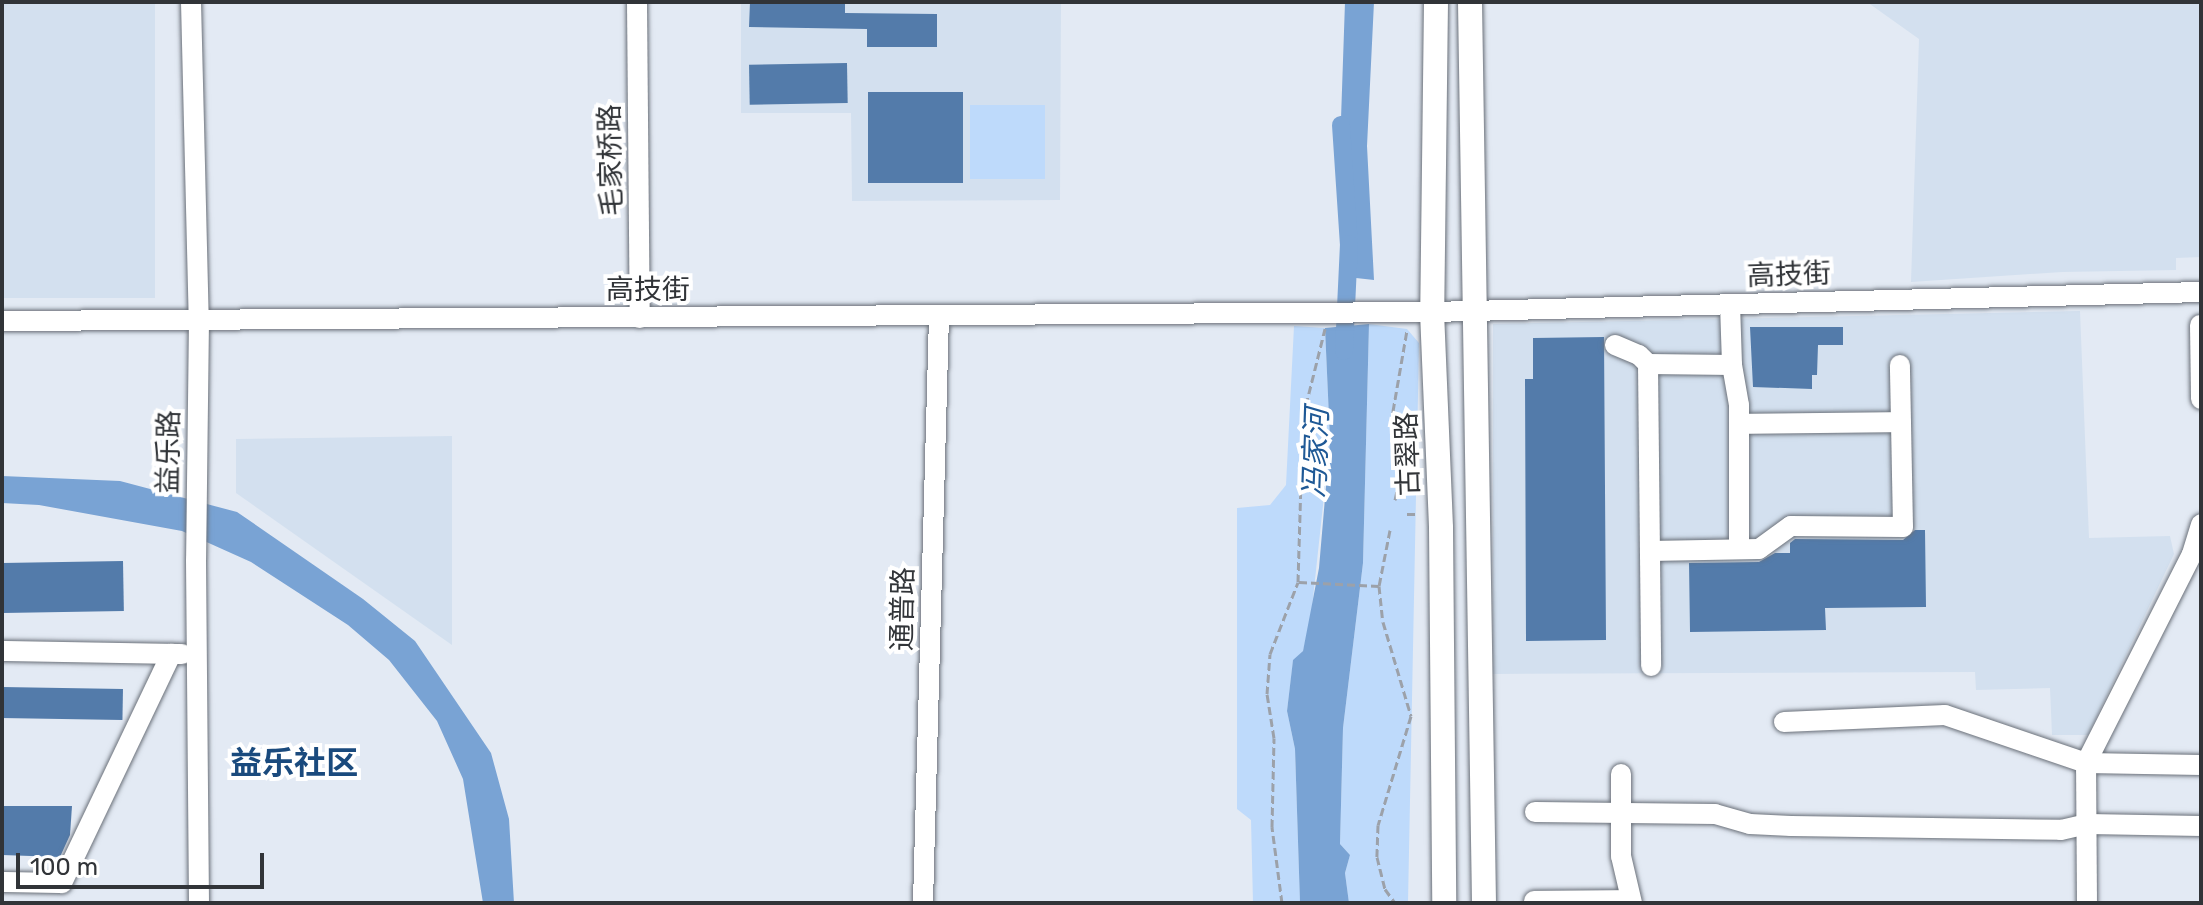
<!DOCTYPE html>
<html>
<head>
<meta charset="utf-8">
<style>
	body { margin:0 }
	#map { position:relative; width:2203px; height:905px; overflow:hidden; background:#e3eaf4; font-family:Rubik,"Noto Sans SC",sans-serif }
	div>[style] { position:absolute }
	.built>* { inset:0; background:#d3e0ef; transform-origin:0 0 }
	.green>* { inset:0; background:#bedafb; transform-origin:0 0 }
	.water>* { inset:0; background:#79a3d4 }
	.canal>* { height:18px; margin:-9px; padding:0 9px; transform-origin:9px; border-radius:9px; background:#79a3d4 }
	.building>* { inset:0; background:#537baa; transform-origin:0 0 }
	.path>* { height:3px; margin-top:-1.5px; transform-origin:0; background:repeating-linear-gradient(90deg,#9ca1a9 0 8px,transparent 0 12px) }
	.roads { filter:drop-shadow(0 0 2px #6a7079) drop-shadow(0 0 2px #6a7079) }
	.minor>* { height:20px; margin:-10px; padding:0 10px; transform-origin:10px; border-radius:10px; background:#fff }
	.major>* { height:24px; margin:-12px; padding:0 12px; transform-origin:12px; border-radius:12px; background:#fff }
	span { translate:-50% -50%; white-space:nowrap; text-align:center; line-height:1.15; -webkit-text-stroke:8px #fff; paint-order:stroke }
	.street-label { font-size:28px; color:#313438 }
	.water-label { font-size:30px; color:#1f5996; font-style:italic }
	.quarter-label { font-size:32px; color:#1a4a7d; font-weight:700 }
	.frame { position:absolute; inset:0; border:4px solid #313438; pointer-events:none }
	.scale { position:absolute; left:16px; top:853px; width:248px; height:36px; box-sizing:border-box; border:4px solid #313438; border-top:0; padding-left:10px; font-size:24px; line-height:28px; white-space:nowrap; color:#313438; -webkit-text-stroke:6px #fff; paint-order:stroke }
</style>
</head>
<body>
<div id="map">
	<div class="built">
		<i style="left:2px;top:2px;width:153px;height:296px"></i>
		<i style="clip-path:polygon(741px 2px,1061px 2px,1060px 200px,852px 201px,851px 113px,741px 113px)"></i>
		<i style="clip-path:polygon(1867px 2px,2201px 2px,2201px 257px,2176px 258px,2176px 270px,2062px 272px,1911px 282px,1919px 39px)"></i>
		<i style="clip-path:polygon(2080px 311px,2089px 538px,2170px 536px,2174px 554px,2088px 735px,2052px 735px,2050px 688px,1976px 690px,1975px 672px,1493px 674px,1493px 324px)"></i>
		<i style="clip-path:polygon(452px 436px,452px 645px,236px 493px,236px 439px)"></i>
	</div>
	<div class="green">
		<i style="left:970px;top:105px;width:75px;height:74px"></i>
		<i style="clip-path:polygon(1369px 324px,1407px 329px,1419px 343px,1408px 903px,1349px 903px,1345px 873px,1350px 855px,1340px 844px,1343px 728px,1363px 563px)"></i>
		<i style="clip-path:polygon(1294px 326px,1325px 328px,1330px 440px,1311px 617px,1303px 651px,1293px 661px,1287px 711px,1295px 749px,1300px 903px,1253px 903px,1251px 820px,1237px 809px,1237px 508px,1270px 505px,1286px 485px)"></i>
	</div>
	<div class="water">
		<i style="clip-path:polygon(1345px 2px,1374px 2px,1367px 146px,1374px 280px,1347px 277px,1349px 244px,1340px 148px)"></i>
		<i style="clip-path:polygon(1369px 324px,1363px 563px,1343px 728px,1340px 844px,1350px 855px,1345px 873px,1349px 903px,1300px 903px,1295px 749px,1287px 711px,1293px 660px,1303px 651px,1319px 568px,1330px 440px,1325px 328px)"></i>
		<i style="clip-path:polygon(2px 476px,120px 481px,237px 512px,363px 599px,415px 641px,491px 753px,509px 819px,514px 903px,483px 903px,463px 779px,437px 721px,389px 660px,348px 625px,251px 562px,182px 531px,39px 505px,2px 503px)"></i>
	</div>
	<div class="canal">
		<i style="left:1341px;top:125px;width:119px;rotate:86.2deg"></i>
		<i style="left:1349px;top:244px;width:107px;rotate:92.7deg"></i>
	</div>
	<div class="building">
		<i style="clip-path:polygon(750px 2px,845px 2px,845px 13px,937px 14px,937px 47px,867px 47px,867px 29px,749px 27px)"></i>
		<i style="left:847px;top:63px;width:40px;height:98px;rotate:89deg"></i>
		<i style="left:963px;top:92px;width:91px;height:95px;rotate:90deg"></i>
		<i style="clip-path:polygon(1750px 327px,1843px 327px,1843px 345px,1818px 345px,1817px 375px,1812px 375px,1812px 389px,1753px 387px)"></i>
		<i style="clip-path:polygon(1604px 337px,1606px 640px,1526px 641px,1525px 379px,1533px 379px,1533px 338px)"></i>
		<i style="clip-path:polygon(1915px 530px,1925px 530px,1926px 607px,1825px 608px,1826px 630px,1690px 632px,1689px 563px,1759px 562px,1775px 553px,1790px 553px,1790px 543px,1795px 539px,1903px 540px)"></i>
		<i style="left:123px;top:561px;width:50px;height:121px;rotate:89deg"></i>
		<i style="left:2px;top:687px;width:121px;height:31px;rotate:1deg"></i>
		<i style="clip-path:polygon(2px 806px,72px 806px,70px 835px,60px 857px,2px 855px)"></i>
	</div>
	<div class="path">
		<i style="left:1395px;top:500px;width:29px;rotate:-78deg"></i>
		<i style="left:1401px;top:472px;width:62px;rotate:-97.5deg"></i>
		<i style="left:1393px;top:411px;width:82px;rotate:-80.2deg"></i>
		<i style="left:1407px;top:514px;width:10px"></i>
		<i style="left:1390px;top:530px;width:57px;rotate:101.1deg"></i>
		<i style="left:1379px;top:586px;width:36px;rotate:84deg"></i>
		<i style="left:1383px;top:622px;width:98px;rotate:73.4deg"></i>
		<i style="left:1411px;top:716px;width:114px;rotate:106.8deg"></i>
		<i style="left:1378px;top:825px;width:32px;rotate:92deg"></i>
		<i style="left:1377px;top:857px;width:33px;rotate:76deg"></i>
		<i style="left:1385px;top:889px;width:17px;rotate:54deg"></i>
		<i style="left:1299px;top:582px;width:80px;rotate:2.9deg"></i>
		<i style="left:1282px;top:903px;width:77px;rotate:-97.5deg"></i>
		<i style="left:1272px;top:827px;width:89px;rotate:-88.7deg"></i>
		<i style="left:1274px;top:738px;width:45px;rotate:-99deg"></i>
		<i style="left:1267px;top:694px;width:40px;rotate:-85.7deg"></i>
		<i style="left:1270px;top:654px;width:77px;rotate:-68.7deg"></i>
		<i style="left:1298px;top:582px;width:165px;rotate:-88.3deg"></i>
		<i style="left:1303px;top:417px;width:91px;rotate:-76deg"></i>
	</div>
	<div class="roads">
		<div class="minor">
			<i style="left:191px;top:2px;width:318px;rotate:88.6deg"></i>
			<i style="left:199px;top:320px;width:240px;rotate:90.7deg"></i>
			<i style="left:196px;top:560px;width:343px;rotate:89.5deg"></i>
			<i style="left:637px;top:2px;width:316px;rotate:89.5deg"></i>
			<i style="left:1730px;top:304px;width:61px;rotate:88.1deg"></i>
			<i style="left:1732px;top:365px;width:41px;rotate:80.1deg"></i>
			<i style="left:1739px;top:405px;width:144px;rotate:90deg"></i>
			<i style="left:2px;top:321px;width:1430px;rotate:-0.36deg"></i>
			<i style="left:1432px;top:312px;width:769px;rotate:-1.49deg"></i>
			<i style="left:2200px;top:325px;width:74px;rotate:89.2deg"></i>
			<i style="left:1615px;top:345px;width:26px;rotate:23deg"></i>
			<i style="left:1639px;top:355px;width:13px;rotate:45deg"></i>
			<i style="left:1648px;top:364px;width:84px;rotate:0.7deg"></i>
			<i style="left:1648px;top:364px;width:302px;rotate:89.4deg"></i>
			<i style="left:1739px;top:424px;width:162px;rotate:-0.7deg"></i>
			<i style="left:1650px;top:551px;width:109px;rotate:-1.1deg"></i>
			<i style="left:1759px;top:549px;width:39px;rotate:-36deg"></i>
			<i style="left:1791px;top:526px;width:112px;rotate:0.5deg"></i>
			<i style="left:1903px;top:527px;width:162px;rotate:-91.1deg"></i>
			<i style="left:2px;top:651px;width:180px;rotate:1deg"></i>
			<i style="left:1784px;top:722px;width:161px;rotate:-2.5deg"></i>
			<i style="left:1945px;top:715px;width:149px;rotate:18.8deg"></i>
			<i style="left:2086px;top:763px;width:115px;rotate:1deg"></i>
			<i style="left:1621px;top:774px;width:82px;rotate:90deg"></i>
			<i style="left:1621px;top:856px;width:48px;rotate:76.8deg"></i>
			<i style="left:1535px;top:812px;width:180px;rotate:0.6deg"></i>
			<i style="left:1715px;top:814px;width:36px;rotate:16deg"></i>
			<i style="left:1750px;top:824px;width:41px;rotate:2.8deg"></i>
			<i style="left:1791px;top:826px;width:270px;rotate:0.8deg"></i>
			<i style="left:2061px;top:830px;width:28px;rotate:-13deg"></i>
			<i style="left:2088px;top:824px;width:113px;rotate:1deg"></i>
			<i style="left:2px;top:882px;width:60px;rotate:1deg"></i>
			<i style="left:62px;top:883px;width:254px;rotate:-64.5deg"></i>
			<i style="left:1534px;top:901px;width:96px;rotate:-0.6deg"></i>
			<i style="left:923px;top:903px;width:587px;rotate:-88.44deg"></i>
			<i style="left:2087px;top:903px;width:140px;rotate:-90.4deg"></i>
			<i style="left:2086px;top:763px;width:234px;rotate:-63.1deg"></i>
			<i style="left:2192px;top:554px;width:31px;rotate:-73deg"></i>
		</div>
		<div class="major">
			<i style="left:1436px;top:2px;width:310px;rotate:90.7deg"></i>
			<i style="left:1432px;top:312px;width:216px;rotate:87.6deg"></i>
			<i style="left:1441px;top:528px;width:375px;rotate:89.5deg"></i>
			<i style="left:1470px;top:2px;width:901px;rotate:89.11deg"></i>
		</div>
	</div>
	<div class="street-label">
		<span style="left:611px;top:160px;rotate:-91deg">毛家桥路</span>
		<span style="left:1789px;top:275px;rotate:-2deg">高技街</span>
		<span style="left:648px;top:290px">高技街</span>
		<span style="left:169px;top:452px;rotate:-89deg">益乐路</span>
		<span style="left:1408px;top:454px;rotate:-92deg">古翠路</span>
		<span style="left:903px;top:609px;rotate:-89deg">通普路</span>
	</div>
	<div class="water-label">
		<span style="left:1316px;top:453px;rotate:-88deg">冯家河</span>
	</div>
	<div class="quarter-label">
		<span style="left:294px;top:763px">益乐社区</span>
	</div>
	<div class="frame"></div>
	<div class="scale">100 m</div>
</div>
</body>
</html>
